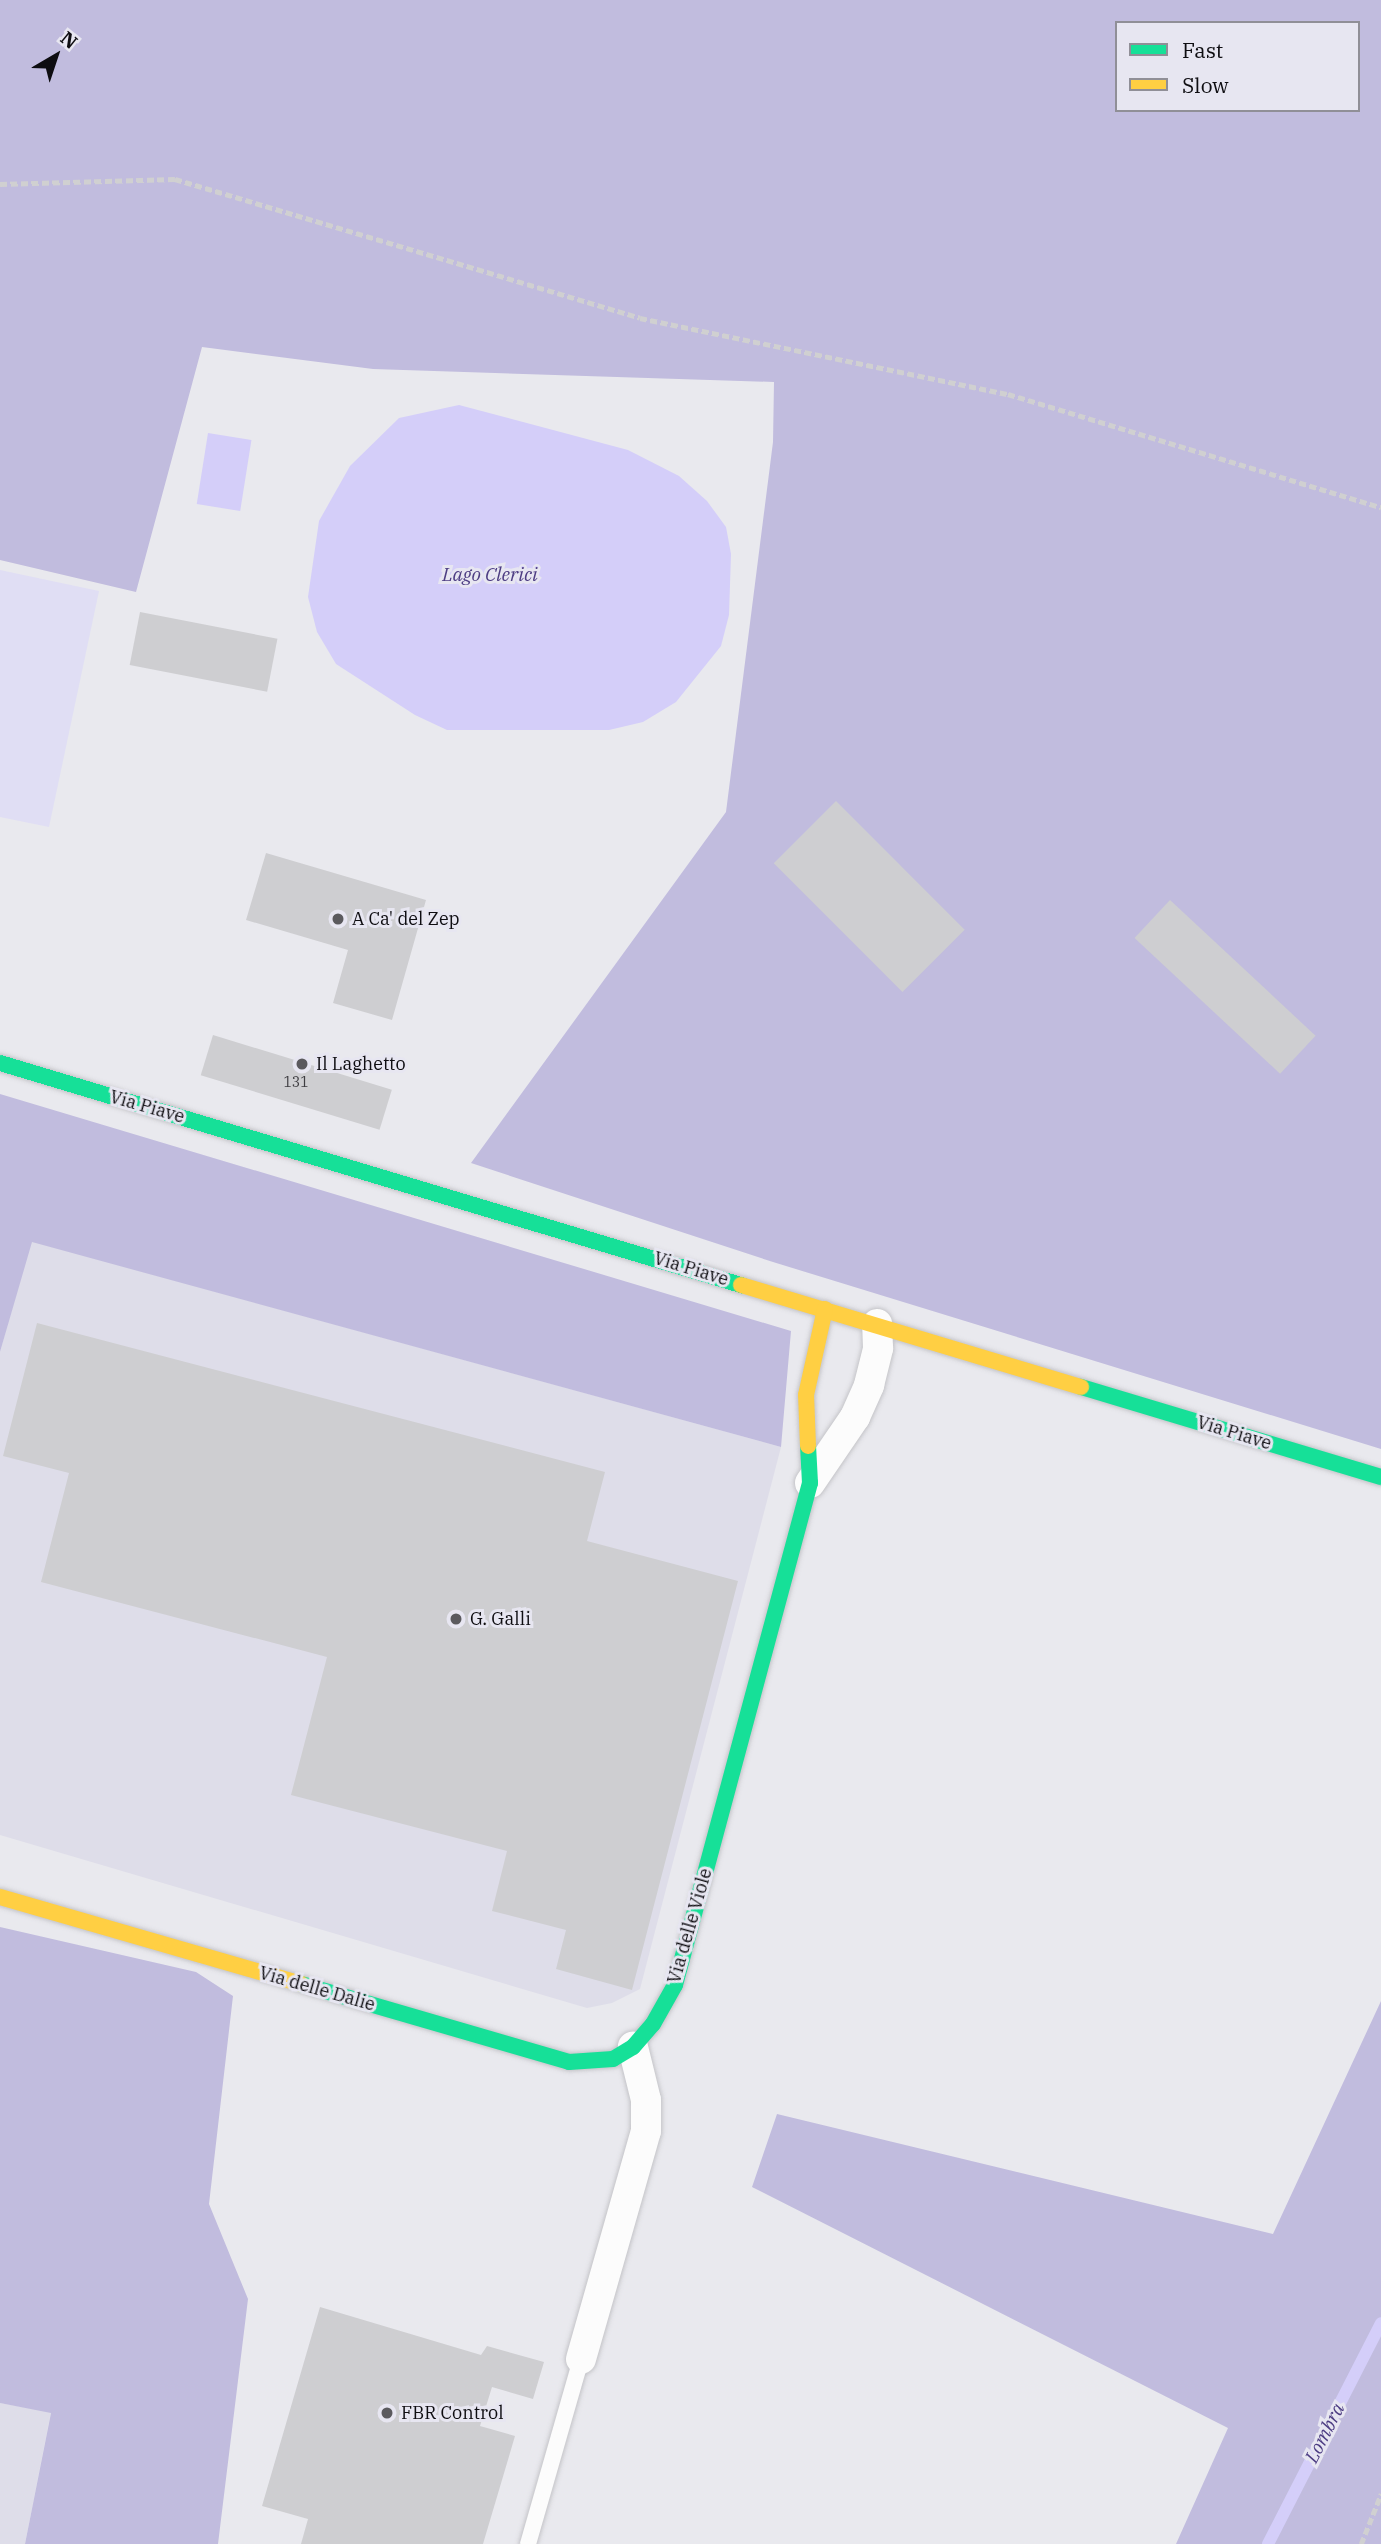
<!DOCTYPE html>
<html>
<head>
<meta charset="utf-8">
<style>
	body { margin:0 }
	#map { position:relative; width:1381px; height:2544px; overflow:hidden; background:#e9e9ee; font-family:"IBM Plex Serif",serif }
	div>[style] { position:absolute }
	.built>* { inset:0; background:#dedde9 }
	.green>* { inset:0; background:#e0def4 }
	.forest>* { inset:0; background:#c1bcde }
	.water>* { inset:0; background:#d4cef9; transform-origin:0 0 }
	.stream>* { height:12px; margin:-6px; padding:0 6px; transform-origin:6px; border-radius:6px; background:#d4cef9 }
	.building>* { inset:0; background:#ceced1; transform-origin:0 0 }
	.path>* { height:4.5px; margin-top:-2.25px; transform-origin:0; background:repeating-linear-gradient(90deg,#d0d0d1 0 7px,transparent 0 10.5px) }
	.roads { filter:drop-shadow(0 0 2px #c4c4c8) drop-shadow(0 0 2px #c4c4c8) }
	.lane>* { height:16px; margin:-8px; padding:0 8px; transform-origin:8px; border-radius:8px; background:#fcfcfc }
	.street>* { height:30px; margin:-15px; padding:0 15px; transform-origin:15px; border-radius:15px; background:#fcfcfc }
	.fast>* { height:16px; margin:-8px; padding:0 8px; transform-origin:8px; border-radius:8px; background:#16e098 }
	.slow>* { height:16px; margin:-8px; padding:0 8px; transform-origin:8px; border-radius:8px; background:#ffcf43 }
	.dots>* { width:19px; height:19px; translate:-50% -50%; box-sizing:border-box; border:4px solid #e7e6f1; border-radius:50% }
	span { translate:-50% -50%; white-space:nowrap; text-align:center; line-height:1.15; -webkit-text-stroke:6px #e7e6f1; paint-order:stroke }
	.number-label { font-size:14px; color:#3e3d41 }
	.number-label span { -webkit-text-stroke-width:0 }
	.poi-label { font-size:18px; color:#0e0d11 }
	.left { translate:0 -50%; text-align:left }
	.street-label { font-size:18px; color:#0e0d11 }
	.water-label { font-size:19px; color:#4d3d83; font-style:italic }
	.legend { position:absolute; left:1115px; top:21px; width:245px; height:91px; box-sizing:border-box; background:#e7e6f1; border:2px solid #908f97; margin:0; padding:9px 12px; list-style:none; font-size:21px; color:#0e0d11 }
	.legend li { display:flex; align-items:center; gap:14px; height:35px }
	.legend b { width:35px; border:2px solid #908f97 }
	.north { position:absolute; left:21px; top:21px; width:70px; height:70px; -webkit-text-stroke:5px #e7e6f1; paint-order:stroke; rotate:39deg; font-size:19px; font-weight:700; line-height:28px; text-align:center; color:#0e0d11 }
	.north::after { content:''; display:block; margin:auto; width:24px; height:32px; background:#0e0d11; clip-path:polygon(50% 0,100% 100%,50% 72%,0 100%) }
</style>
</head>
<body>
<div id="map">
	<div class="built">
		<i style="clip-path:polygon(31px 1241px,781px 1447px,640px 1989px,612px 2003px,587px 2008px,0 1835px,0 1352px)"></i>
		<i style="clip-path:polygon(0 2403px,51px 2412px,25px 2544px,0 2544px)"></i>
	</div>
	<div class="green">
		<i style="clip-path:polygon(0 570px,99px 591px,49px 827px,0 817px)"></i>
	</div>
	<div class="forest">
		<i style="clip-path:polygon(evenodd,0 0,1381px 0,1381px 1449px,773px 1262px,471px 1163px,726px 812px,773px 442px,774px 382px,373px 369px,202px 347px,136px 592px,0 560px,0 0,1117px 23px,1358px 23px,1358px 110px,1117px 110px,1117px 23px)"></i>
		<i style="clip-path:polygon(0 1094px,791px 1331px,781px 1447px,32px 1242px,0 1352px)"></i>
		<i style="clip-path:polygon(0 1927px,196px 1972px,233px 1996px,209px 2204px,248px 2299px,218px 2544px,25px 2544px,51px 2413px,0 2403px)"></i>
		<i style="clip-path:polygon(1381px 2001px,1381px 2544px,1176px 2544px,1228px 2428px,752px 2187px,777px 2114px,1273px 2234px)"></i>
	</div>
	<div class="water">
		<i style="clip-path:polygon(459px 405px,628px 450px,679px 476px,707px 501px,726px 527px,731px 554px,729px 615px,721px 646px,676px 702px,643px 722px,609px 730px,447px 730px,415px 715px,336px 664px,317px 632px,308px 597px,319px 521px,350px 466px,399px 418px)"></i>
		<i style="left:208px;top:433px;width:44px;height:72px;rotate:9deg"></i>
	</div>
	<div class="stream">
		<i style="left:1268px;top:2544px;width:248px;rotate:-62.9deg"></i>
	</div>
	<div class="building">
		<i style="left:140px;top:612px;width:140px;height:54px;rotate:11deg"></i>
		<i style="left:836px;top:801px;width:182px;height:88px;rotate:45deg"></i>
		<i style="clip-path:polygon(266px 853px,426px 900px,392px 1020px,333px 1003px,348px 950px,246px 920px)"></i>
		<i style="left:1170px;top:900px;width:199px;height:52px;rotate:43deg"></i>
		<i style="left:213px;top:1035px;width:187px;height:42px;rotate:17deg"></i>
		<i style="clip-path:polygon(37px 1323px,605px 1472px,587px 1541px,738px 1581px,632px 1990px,556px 1969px,566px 1930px,492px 1911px,507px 1851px,291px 1795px,327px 1657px,41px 1582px,69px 1473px,3px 1456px)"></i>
		<i style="clip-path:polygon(320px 2307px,481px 2355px,487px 2346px,544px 2362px,533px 2399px,492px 2387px,480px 2426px,515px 2436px,483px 2544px,301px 2544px,308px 2519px,262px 2506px)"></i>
	</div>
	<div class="path">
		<i style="left:0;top:184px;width:175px;rotate:-1.6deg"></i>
		<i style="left:175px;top:179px;width:485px;rotate:16.6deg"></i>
		<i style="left:640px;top:318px;width:376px;rotate:11.7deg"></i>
		<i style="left:1008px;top:394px;width:390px;rotate:16.9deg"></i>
		<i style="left:1361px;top:2544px;width:54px;rotate:-68.2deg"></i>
	</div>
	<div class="roads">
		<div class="lane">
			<i style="left:528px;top:2544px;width:192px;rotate:-74deg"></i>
		</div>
		<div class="street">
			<i style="left:810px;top:1483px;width:80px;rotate:-55.7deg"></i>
			<i style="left:855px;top:1417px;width:35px;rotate:-66deg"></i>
			<i style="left:869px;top:1385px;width:38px;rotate:-76deg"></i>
			<i style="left:878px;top:1348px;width:24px;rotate:-92deg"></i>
			<i style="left:581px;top:2359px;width:237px;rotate:-74.1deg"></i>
			<i style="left:646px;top:2131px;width:31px;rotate:-90deg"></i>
			<i style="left:646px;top:2100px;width:55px;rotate:-103.8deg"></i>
		</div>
		<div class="fast">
			<i style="left:0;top:1063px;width:774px;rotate:16.68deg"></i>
			<i style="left:1081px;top:1387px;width:313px;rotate:16.7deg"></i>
			<i style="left:301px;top:1984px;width:279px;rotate:16.2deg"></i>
			<i style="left:569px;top:2062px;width:44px;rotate:-3.9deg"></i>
			<i style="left:613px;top:2059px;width:23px;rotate:-31deg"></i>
			<i style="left:633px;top:2047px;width:30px;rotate:-49deg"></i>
			<i style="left:653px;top:2024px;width:45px;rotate:-60.6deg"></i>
			<i style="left:675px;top:1985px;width:520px;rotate:-74.95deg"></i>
			<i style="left:810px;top:1483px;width:37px;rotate:-93deg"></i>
		</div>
		<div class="slow">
			<i style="left:741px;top:1285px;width:355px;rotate:16.7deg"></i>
			<i style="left:808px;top:1446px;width:51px;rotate:-92.2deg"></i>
			<i style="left:806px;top:1395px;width:88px;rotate:-77.5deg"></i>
			<i style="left:0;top:1897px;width:313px;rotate:16.1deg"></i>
		</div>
	</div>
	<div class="dots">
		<i style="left:338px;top:919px;background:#5b5a5e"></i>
		<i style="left:302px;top:1064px;background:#5b5a5e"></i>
		<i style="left:456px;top:1619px;background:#5b5a5e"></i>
		<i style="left:387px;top:2413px;background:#5b5a5e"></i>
	</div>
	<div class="number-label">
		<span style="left:296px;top:1082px">131</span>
	</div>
	<div class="poi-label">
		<span class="left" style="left:352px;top:919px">A Ca' del Zep</span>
		<span class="left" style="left:316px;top:1064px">Il Laghetto</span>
		<span class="left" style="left:470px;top:1619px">G. Galli</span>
		<span class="left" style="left:401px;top:2413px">FBR Control</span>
	</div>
	<div class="street-label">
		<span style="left:147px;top:1107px;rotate:16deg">Via Piave</span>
		<span style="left:691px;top:1269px;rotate:17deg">Via Piave</span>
		<span style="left:1234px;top:1433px;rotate:17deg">Via Piave</span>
		<span style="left:690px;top:1926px;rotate:-74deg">Via delle Viole</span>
		<span style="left:317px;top:1989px;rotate:16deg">Via delle Dalie</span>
	</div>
	<div class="water-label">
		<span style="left:490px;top:575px">Lago Clerici</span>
		<span style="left:1325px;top:2433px;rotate:-63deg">Lombra</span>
	</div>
	<ul class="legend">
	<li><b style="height:9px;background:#16e098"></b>Fast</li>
	<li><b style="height:9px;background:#ffcf43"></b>Slow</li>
	</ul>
	<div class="north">N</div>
</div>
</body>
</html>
